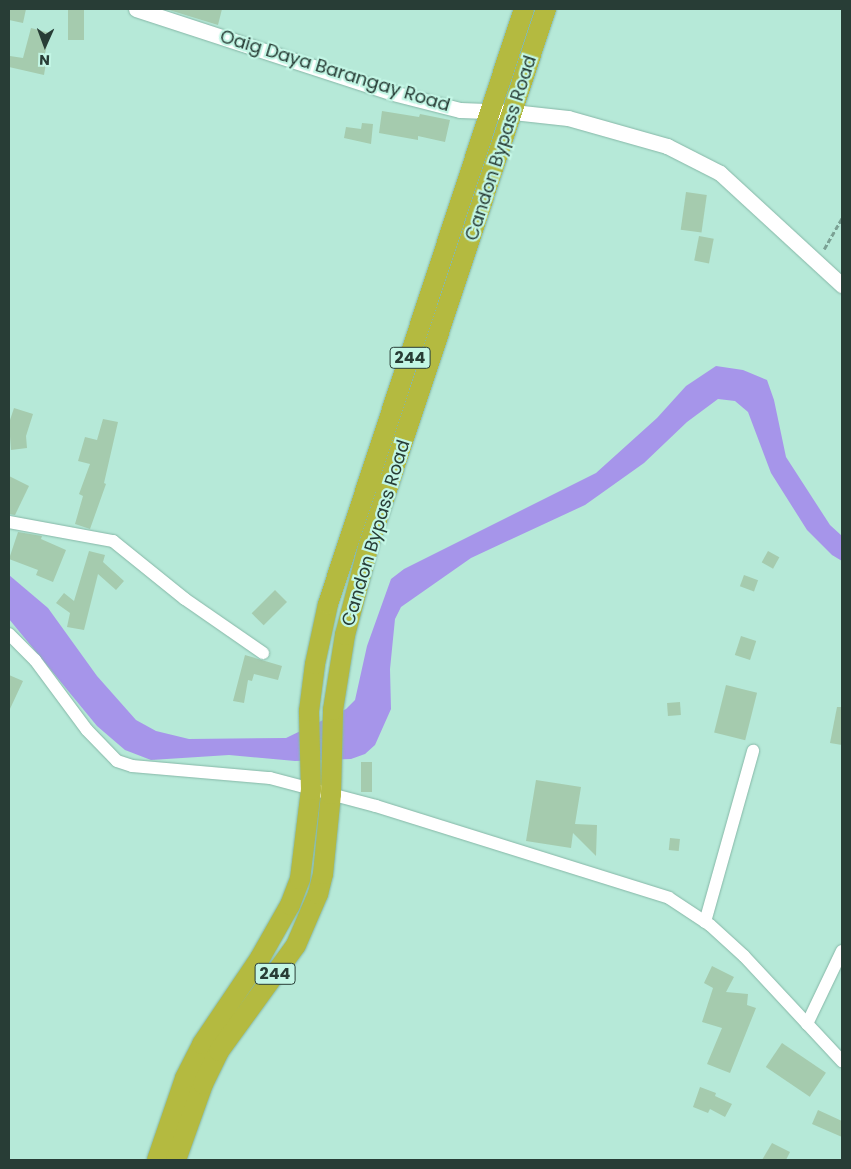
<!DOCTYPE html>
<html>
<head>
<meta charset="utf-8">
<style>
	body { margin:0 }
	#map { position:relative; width:851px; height:1169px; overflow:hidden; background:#b6e9d8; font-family:Poppins,sans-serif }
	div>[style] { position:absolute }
	.water>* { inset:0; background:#a695ea }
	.building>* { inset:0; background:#a5cbae; transform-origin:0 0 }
	.path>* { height:2.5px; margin-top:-1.25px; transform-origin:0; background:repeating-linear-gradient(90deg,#7ba194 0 5px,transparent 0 7.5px) }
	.roads { filter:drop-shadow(0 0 1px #86b7a7) drop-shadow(0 0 1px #86b7a7) }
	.minor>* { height:12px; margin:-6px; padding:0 6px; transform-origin:6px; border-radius:6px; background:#fff }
	.tertiary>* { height:15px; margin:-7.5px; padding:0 7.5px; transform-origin:7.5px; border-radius:7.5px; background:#fff }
	.trunk>* { height:20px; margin:-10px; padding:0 10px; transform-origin:10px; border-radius:10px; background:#b4ba40 }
	span { translate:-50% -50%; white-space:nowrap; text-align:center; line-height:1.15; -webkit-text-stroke:4.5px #c3f6e5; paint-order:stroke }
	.shield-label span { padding:1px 4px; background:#c3f6e5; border:1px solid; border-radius:4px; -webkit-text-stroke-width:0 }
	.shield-label { font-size:16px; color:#283d36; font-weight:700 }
	.street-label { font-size:18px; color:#283d36 }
	.frame { position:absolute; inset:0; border:10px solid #283d36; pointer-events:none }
	.north { position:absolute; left:20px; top:20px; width:50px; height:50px; -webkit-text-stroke:4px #c3f6e5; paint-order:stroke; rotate:182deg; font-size:14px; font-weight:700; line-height:20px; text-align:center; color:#283d36 }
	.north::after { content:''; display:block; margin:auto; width:18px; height:22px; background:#283d36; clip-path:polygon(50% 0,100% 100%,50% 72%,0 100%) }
</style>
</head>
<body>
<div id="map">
	<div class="water">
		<i style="clip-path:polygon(716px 366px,743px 370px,767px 380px,774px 400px,786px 457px,830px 525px,842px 536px,842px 561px,832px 555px,807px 530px,771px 473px,748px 412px,735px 401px,718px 399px,687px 422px,644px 463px,585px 505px,471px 558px,401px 607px,395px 619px,390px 669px,391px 709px,375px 745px,365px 754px,351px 759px,295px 761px,229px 755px,151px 760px,125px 750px,97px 726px,9px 619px,9px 575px,48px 608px,97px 676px,136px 720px,156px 731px,189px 739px,286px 738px,346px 709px,355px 700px,367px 646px,391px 579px,404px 569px,596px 473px,657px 418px,686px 386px)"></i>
	</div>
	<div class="building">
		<i style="clip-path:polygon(9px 9px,26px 9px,23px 23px,9px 20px)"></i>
		<i style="left:68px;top:9px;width:16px;height:31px"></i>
		<i style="clip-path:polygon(166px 9px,222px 9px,218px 25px)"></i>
		<i style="clip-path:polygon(31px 28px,50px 33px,43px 62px,46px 63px,44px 75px,9px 67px,10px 56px,23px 58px)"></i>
		<i style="clip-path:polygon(382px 111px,419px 117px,420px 114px,450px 120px,445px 142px,418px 136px,418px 140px,379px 133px)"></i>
		<i style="clip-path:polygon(362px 123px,373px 124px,371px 144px,344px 138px,346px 127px,361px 129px)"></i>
		<i style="left:686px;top:192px;width:21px;height:38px;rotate:8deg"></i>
		<i style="left:699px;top:236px;width:15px;height:25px;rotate:11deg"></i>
		<i style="clip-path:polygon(14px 408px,33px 414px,26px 436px,27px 448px,11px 450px,9px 423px)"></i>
		<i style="clip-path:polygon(103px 419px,118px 422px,104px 483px,106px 484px,90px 529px,75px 524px,83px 496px,79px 494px,90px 464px,78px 461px,85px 437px,97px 440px)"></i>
		<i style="clip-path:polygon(9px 476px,29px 486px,15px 515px,9px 514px)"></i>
		<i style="clip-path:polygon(18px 532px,42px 536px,41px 539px,66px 550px,53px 582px,36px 575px,38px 570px,9px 559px)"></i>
		<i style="clip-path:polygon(89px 551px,105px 555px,103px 562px,124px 581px,116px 590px,98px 574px,84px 630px,67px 627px,70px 613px,56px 603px,64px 593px,74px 601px)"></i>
		<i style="left:768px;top:551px;width:13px;height:13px;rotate:29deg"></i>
		<i style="left:744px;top:575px;width:15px;height:12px;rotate:20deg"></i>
		<i style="left:275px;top:590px;width:17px;height:33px;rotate:45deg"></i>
		<i style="left:741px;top:636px;width:16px;height:20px;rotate:18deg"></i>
		<i style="clip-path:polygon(245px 655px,282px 666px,278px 680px,254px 674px,252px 681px,248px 680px,244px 703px,233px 701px)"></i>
		<i style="clip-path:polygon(9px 675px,23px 681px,9px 711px)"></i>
		<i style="left:726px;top:685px;width:32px;height:49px;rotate:14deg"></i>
		<i style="left:680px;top:702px;width:13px;height:13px;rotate:86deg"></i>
		<i style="clip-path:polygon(837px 707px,842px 707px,842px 745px,830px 743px)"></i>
		<i style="left:361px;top:762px;width:11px;height:30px"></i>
		<i style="clip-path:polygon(536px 780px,581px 787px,575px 824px,597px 825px,596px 856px,573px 833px,571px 848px,526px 841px)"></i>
		<i style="left:670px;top:838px;width:10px;height:12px;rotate:6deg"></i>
		<i style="clip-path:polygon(712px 966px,734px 977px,726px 992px,748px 994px,747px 1005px,756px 1008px,730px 1073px,707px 1064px,722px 1028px,702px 1022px,713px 988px,704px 983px)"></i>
		<i style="left:782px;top:1043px;width:53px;height:29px;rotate:34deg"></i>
		<i style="clip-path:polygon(700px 1087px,716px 1093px,715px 1096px,732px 1104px,725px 1117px,710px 1109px,708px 1113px,693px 1107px)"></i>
		<i style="clip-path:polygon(818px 1110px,842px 1121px,842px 1137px,812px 1124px)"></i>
		<i style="clip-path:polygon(772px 1143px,790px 1152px,786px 1160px,762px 1160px)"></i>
	</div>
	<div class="path">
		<i style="left:824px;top:249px;width:36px;rotate:-60deg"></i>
	</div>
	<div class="roads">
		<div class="minor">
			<i style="left:9px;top:522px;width:106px;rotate:10.4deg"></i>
			<i style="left:113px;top:541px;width:92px;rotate:38.9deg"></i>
			<i style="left:185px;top:599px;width:95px;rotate:34.7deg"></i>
			<i style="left:9px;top:634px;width:37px;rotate:45deg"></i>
			<i style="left:35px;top:660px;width:87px;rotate:53.4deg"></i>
			<i style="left:87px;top:730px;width:43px;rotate:45.9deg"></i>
			<i style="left:117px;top:761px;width:16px;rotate:18deg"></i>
			<i style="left:132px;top:766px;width:139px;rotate:5deg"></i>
			<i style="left:270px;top:778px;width:110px;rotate:14.8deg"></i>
			<i style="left:376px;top:806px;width:307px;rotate:17.4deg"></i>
			<i style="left:669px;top:898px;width:49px;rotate:33.4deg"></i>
			<i style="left:710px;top:925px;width:46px;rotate:42.4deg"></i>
			<i style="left:744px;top:956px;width:144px;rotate:47deg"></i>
			<i style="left:705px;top:922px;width:178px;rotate:-74.3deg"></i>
			<i style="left:807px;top:1024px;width:81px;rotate:-64.4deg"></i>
		</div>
		<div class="tertiary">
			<i style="left:136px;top:9px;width:270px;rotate:18.1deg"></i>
			<i style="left:393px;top:93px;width:69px;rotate:14.2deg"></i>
			<i style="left:460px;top:110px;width:53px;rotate:2.2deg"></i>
			<i style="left:513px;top:112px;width:55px;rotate:6.2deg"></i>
			<i style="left:568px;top:118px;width:103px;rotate:15.8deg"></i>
			<i style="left:667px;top:146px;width:59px;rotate:27deg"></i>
			<i style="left:720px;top:173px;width:166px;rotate:42.6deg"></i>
		</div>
		<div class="trunk">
			<i style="left:157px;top:1160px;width:87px;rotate:-71.1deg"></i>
			<i style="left:185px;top:1078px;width:38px;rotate:-63deg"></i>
			<i style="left:202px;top:1044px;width:104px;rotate:-56deg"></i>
			<i style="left:260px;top:958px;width:61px;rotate:-60.5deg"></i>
			<i style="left:290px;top:905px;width:28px;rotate:-69deg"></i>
			<i style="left:300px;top:879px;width:90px;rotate:-83deg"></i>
			<i style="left:311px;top:790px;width:79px;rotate:-91.5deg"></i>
			<i style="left:309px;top:711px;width:47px;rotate:-82.7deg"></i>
			<i style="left:315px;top:664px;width:61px;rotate:-77.8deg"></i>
			<i style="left:328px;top:604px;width:626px;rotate:-71.77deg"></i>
			<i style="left:176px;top:1160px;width:81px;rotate:-70.4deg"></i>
			<i style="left:203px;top:1084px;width:37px;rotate:-64deg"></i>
			<i style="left:219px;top:1051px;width:131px;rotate:-54deg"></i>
			<i style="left:296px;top:945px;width:56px;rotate:-66.7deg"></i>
			<i style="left:318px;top:894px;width:21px;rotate:-76deg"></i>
			<i style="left:323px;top:874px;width:80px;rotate:-84.3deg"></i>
			<i style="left:331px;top:794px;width:84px;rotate:-88.6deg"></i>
			<i style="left:333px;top:710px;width:76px;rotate:-80.9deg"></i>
			<i style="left:345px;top:635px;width:94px;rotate:-75.2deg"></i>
			<i style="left:369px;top:544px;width:564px;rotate:-71.69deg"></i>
		</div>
	</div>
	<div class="shield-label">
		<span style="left:410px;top:358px">244</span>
		<span style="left:275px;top:974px">244</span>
	</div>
	<div class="street-label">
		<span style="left:335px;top:71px;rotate:17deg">Oaig Daya Barangay Road</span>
		<span style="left:501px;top:148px;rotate:-72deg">Candon Bypass Road</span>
		<span style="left:376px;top:533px;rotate:-73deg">Candon Bypass Road</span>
	</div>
	<div class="frame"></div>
	<div class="north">N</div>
</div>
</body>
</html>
